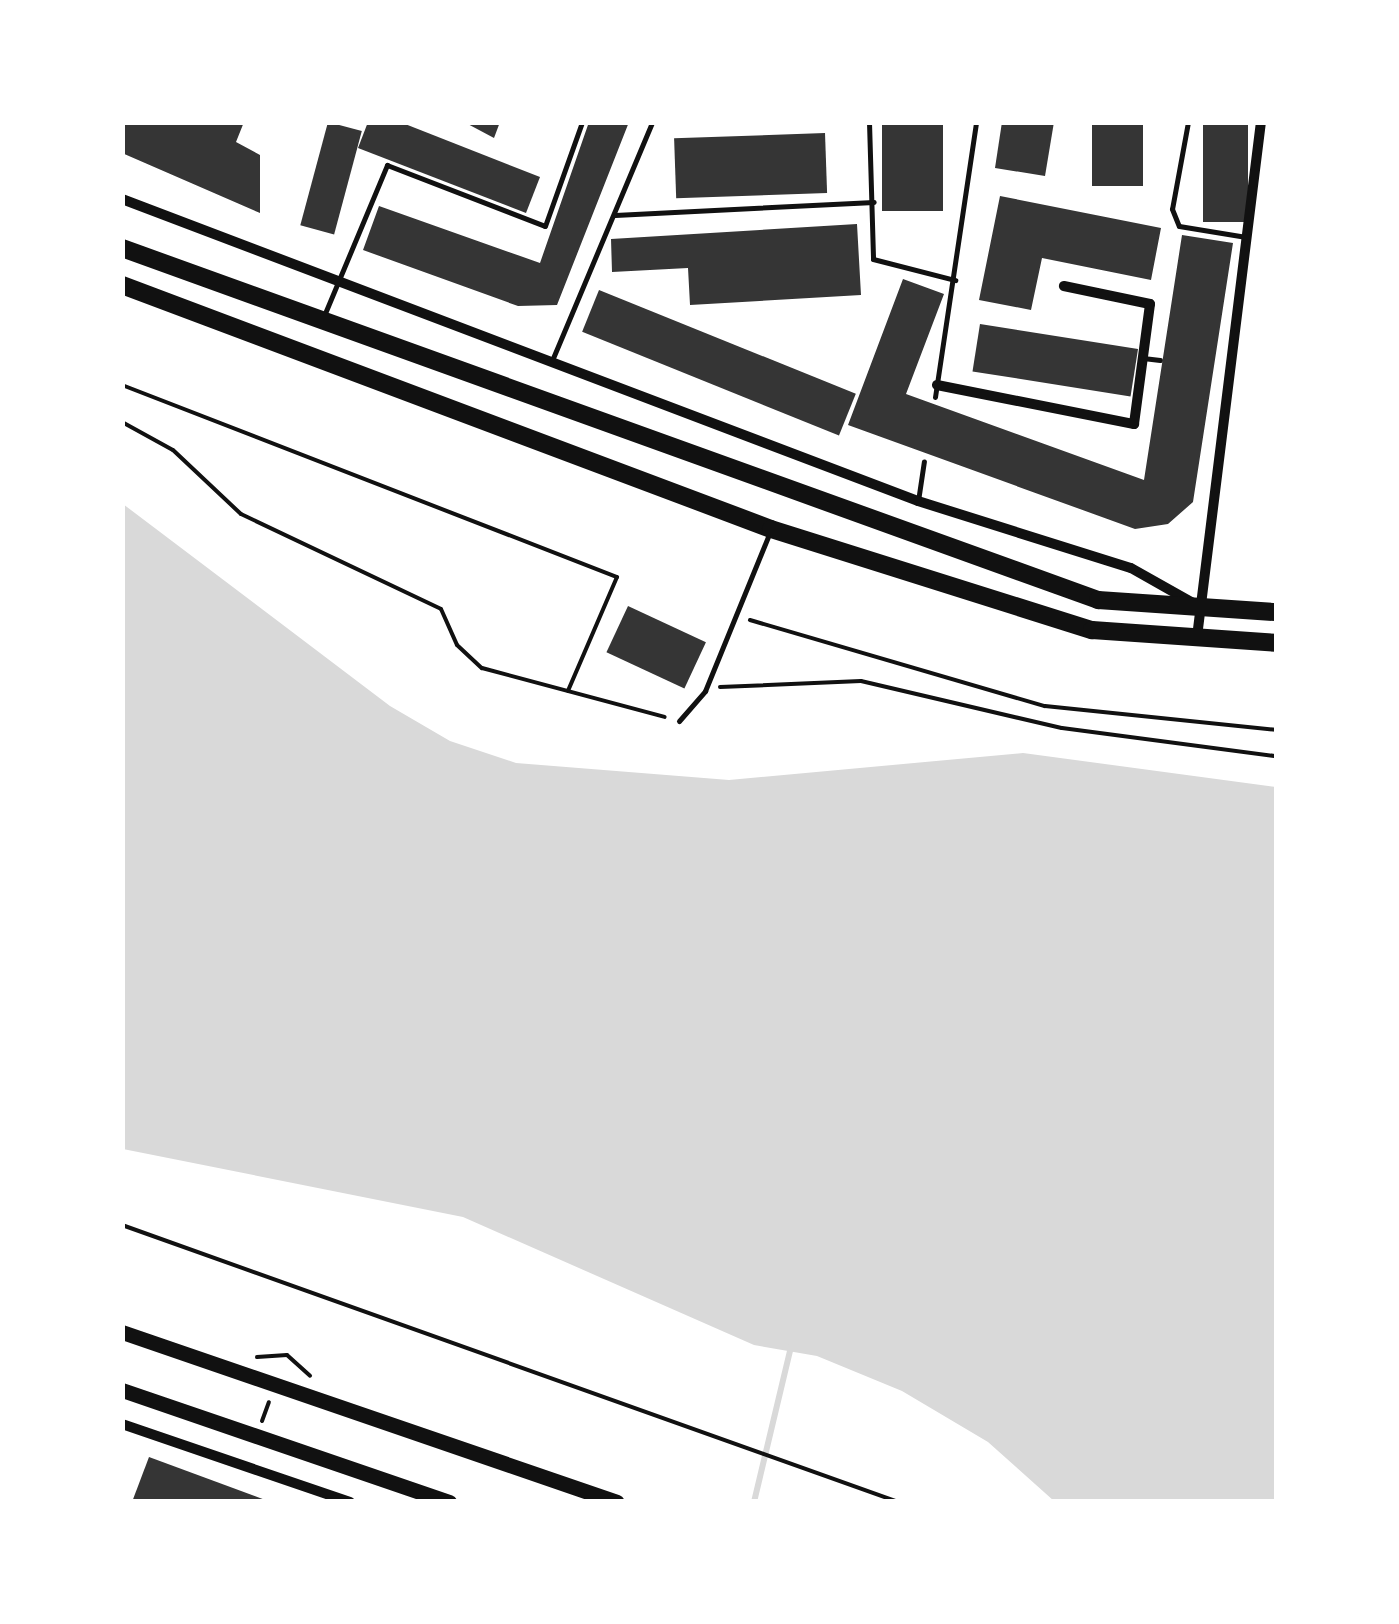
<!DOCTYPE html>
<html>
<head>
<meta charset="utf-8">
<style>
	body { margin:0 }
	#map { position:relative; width:1399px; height:1624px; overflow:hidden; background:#fff; font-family:"Roboto Condensed",sans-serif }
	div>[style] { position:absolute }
	.water>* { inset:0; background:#d9d9d9 }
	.stream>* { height:6px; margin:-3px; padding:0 3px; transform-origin:3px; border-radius:3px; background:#d9d9d9 }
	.building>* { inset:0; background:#353535; transform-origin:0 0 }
	.path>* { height:4px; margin:-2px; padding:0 2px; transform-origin:2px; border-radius:2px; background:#111 }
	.service>* { height:5px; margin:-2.5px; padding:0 2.5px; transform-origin:2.5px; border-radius:2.5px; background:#111 }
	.minor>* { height:10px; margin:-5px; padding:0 5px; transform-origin:5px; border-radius:5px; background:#111 }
	.primary>* { height:15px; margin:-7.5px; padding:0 7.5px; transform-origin:7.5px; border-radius:7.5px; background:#111 }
	.trunk>* { height:18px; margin:-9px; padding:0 9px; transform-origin:9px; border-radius:9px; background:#111 }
	span { translate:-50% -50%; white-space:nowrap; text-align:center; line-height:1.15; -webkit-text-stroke:10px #fff; paint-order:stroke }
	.frame { position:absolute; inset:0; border:125px solid #fff; pointer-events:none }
</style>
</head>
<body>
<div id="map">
	<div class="water">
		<i style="clip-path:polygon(123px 504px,390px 706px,450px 741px,516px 763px,729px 780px,1023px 753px,1276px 787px,1276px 1501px,1054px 1501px,988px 1442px,902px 1391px,817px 1356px,754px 1345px,463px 1217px,123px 1149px)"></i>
	</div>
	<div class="stream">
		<i style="left:754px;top:1502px;width:159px;rotate:-76.6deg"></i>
	</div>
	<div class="building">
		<i style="clip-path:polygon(122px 122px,244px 122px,236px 142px,260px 155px,260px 213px,122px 153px)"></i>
		<i style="left:328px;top:122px;width:35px;height:107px;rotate:15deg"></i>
		<i style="clip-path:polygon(368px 122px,400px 122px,540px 177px,526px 213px,358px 148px)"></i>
		<i style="clip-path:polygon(464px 122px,500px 122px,494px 138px)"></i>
		<i style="clip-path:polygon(589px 122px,629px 122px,557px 305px,518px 306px,363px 250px,379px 206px,540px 263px)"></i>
		<i style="left:882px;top:122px;width:61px;height:89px"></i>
		<i style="clip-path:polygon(1002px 122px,1054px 122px,1045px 176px,995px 168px)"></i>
		<i style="left:1092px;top:122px;width:51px;height:64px"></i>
		<i style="left:1203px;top:122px;width:45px;height:100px"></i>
		<i style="left:825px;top:133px;width:60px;height:151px;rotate:88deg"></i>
		<i style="clip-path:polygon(1000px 196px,1161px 228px,1151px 280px,1042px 258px,1031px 310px,979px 300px)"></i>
		<i style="clip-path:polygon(857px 224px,861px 295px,690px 305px,688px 268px,612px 272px,611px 239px)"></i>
		<i style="clip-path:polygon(1182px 235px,1233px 243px,1193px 502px,1168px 524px,1135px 529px,848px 425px,903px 279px,944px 294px,906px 394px,1144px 480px)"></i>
		<i style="left:599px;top:290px;width:277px;height:45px;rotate:22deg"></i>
		<i style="left:980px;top:324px;width:160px;height:48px;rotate:9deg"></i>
		<i style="left:628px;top:606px;width:86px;height:51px;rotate:25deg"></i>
		<i style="clip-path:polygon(149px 1457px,268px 1501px,268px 1502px,132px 1502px)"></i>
	</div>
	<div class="path">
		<i style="left:122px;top:385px;width:531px;rotate:21.2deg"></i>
		<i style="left:617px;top:577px;width:124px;rotate:113.3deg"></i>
		<i style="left:122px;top:422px;width:58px;rotate:28.8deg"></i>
		<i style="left:173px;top:450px;width:93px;rotate:43.3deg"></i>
		<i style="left:241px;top:514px;width:221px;rotate:25.4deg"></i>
		<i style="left:441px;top:609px;width:39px;rotate:66deg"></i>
		<i style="left:457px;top:645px;width:34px;rotate:43deg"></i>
		<i style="left:482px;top:668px;width:189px;rotate:15deg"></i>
		<i style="left:750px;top:620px;width:307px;rotate:16.3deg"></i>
		<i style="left:1045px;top:706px;width:232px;rotate:5.9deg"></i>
		<i style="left:720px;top:687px;width:141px;rotate:-2.4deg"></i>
		<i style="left:861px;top:681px;width:206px;rotate:13.2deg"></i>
		<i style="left:1062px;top:728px;width:216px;rotate:7.5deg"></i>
		<i style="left:122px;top:1225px;width:824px;rotate:19.64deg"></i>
		<i style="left:257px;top:1357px;width:30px;rotate:-4deg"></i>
		<i style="left:287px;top:1355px;width:31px;rotate:42deg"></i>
		<i style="left:262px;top:1421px;width:20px;rotate:-70deg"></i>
	</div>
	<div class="service">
		<i style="left:869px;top:122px;width:137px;rotate:88.3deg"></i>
		<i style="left:873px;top:259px;width:85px;rotate:14.4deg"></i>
		<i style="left:1188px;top:122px;width:88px;rotate:100.4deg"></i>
		<i style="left:1172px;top:209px;width:18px;rotate:68deg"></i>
		<i style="left:1179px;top:226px;width:68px;rotate:9.3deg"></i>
		<i style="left:615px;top:215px;width:259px;rotate:-2.9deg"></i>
		<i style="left:323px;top:318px;width:166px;rotate:-67.3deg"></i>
		<i style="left:387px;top:165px;width:169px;rotate:21.1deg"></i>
		<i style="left:545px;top:226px;width:110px;rotate:-70.4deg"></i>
		<i style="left:553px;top:358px;width:256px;rotate:-67.2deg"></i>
		<i style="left:1143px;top:358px;width:17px;rotate:7deg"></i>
		<i style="left:935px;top:397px;width:278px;rotate:-81.5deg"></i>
		<i style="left:918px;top:501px;width:40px;rotate:-81.5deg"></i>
		<i style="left:679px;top:721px;width:40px;rotate:-49deg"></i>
		<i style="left:705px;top:691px;width:172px;rotate:-67.8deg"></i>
	</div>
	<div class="minor">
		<i style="left:122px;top:199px;width:851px;rotate:20.78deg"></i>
		<i style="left:918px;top:501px;width:223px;rotate:17.5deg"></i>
		<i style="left:1131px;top:568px;width:73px;rotate:29.4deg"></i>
		<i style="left:937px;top:385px;width:201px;rotate:11.2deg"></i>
		<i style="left:1134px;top:424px;width:121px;rotate:-82.4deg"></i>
		<i style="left:1150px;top:304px;width:88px;rotate:-168.2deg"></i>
		<i style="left:1197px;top:637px;width:519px;rotate:-82.92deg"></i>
		<i style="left:122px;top:1424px;width:241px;rotate:18.9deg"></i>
	</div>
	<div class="primary">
		<i style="left:122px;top:1332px;width:523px;rotate:18.95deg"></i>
		<i style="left:122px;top:1390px;width:346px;rotate:18.9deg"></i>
	</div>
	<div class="trunk">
		<i style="left:122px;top:248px;width:1038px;rotate:19.83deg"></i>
		<i style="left:1098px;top:600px;width:178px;rotate:3.9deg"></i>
		<i style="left:122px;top:285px;width:693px;rotate:20.6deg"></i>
		<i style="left:771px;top:529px;width:337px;rotate:17.5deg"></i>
		<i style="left:1092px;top:630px;width:184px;rotate:4deg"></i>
	</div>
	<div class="frame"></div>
</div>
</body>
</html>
